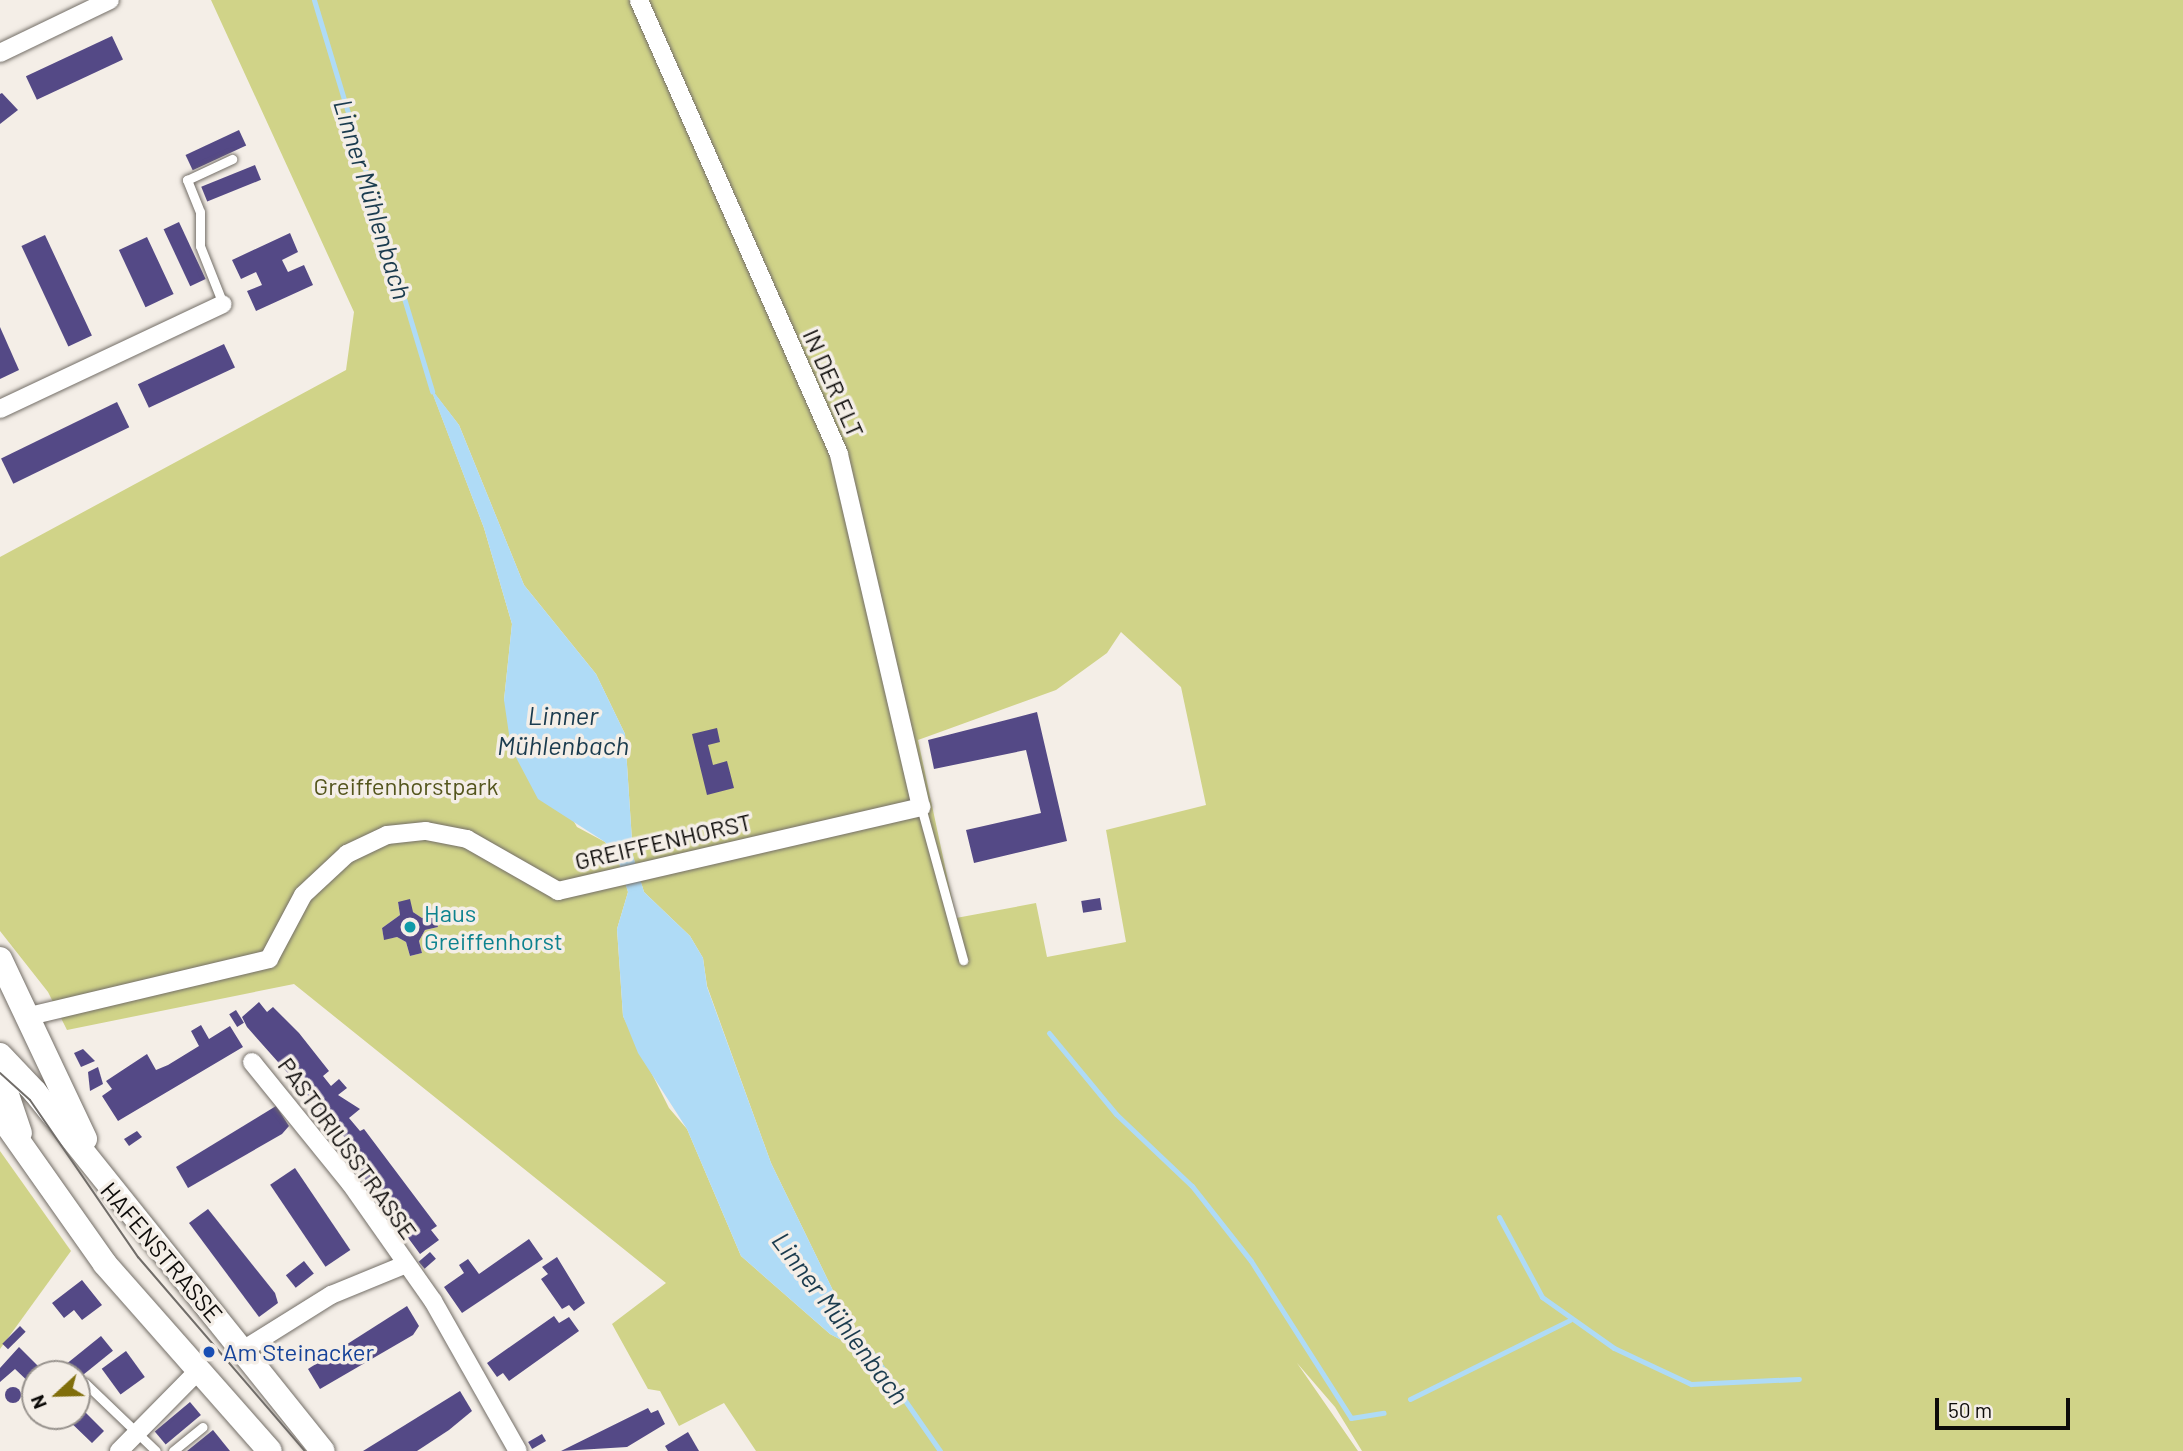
<!DOCTYPE html>
<html>
<head>
<meta charset="utf-8">
<style>
	body { margin:0 }
	#map { position:relative; width:2183px; height:1451px; overflow:hidden; background:#f4eee7; font-family:Barlow,sans-serif }
	div>[style] { position:absolute }
	.green>* { inset:0; background:#d0d388 }
	.water>* { inset:0; background:#afdbf6 }
	.stream>* { height:5px; margin:-2.5px; padding:0 2.5px; transform-origin:2.5px; border-radius:2.5px; background:#afdbf6 }
	.building>* { inset:0; background:#544986; transform-origin:0 0 }
	.round { border-radius:50% }
	.roads { filter:drop-shadow(0 0 2px #736e67) drop-shadow(0 0 2px #736e67) }
	.lane>* { height:9px; margin:-4.5px; padding:0 4.5px; transform-origin:4.5px; border-radius:4.5px; background:#fff }
	.street>* { height:18px; margin:-9px; padding:0 9px; transform-origin:9px; border-radius:9px; background:#fff }
	.secondary>* { height:24px; margin:-12px; padding:0 12px; transform-origin:12px; border-radius:12px; background:#fff }
	.tram>* { height:2px; margin:-1px; padding:0 1px; transform-origin:1px; border-radius:1px; background:#716d69 }
	.dots>* { width:19px; height:19px; translate:-50% -50%; box-sizing:border-box; border:4px solid #f4eee7; border-radius:50% }
	span { translate:-50% -50%; white-space:nowrap; text-align:center; line-height:1.15; -webkit-text-stroke:7px #f4eee7; paint-order:stroke }
	.street-label { font-size:24px; color:#0d0b09 }
	.park-label { font-size:24px; color:#54551d }
	.culture-label { font-size:24px; color:#0d838f }
	.left { translate:0 -50%; text-align:left }
	.transit-label { font-size:24px; color:#164399 }
	.water-label { font-size:26px; color:#1a3b4e; font-style:italic }
	.north { position:absolute; left:21px; top:1360px; width:70px; height:70px; box-sizing:border-box; background:#f4eee7; border:2px solid #98938e; border-radius:50%; rotate:248deg; font-size:19px; font-weight:700; line-height:28px; text-align:center; color:#0d0b09 }
	.north::after { content:''; display:block; margin:auto; width:24px; height:32px; background:#806e0b; clip-path:polygon(50% 0,100% 100%,50% 72%,0 100%) }
	.scale { position:absolute; left:1935px; top:1398px; width:135px; height:32px; box-sizing:border-box; border:4px solid #0d0b09; border-top:0; padding-left:9px; font-size:21px; line-height:24px; white-space:nowrap; color:#0d0b09; -webkit-text-stroke:5px #f4eee7; paint-order:stroke }
</style>
</head>
<body>
<div id="map">
	<div class="green">
		<i style="clip-path:polygon(evenodd,211px 0,2183px 0,2183px 1451px,1362px 1451px,1335px 1407px,1297px 1363px,1358px 1451px,756px 1451px,724px 1403px,679px 1426px,660px 1391px,648px 1389px,612px 1324px,666px 1283px,294px 984px,67px 1030px,48px 992px,0 931px,0 557px,346px 370px,354px 312px,211px 0,431px 389px,459px 425px,524px 585px,596px 674px,625px 734px,633px 856px,644px 892px,690px 936px,703px 958px,707px 986px,771px 1163px,843px 1311px,874px 1357px,830px 1334px,741px 1256px,687px 1129px,669px 1108px,623px 1016px,617px 929px,628px 892px,617px 856px,605px 842px,577px 827px,504px 700px,512px 624px,484px 528px,431px 389px,211px 0,1121px 632px,1181px 687px,1206px 805px,1106px 830px,1126px 942px,1047px 957px,1036px 903px,956px 918px,918px 740px,1056px 690px,1107px 653px,1121px 632px,211px 0,398px 902px,422px 918px,434px 915px,438px 927px,425px 930px,419px 941px,422px 953px,410px 956px,406px 942px,397px 937px,384px 939px,382px 928px,400px 915px,398px 902px)"></i>
		<i style="clip-path:polygon(0 1151px,71px 1251px,0 1349px)"></i>
	</div>
	<div class="water">
		<i style="clip-path:polygon(430px 387px,459px 425px,524px 585px,596px 674px,625px 734px,633px 856px,644px 892px,690px 936px,703px 958px,707px 987px,771px 1163px,843px 1311px,876px 1359px,830px 1334px,741px 1256px,687px 1129px,638px 1053px,623px 1016px,617px 929px,628px 892px,617px 856px,605px 842px,538px 799px,511px 748px,504px 700px,512px 624px,484px 528px)"></i>
	</div>
	<div class="stream">
		<i style="left:314px;top:0;width:409px;rotate:73.2deg"></i>
		<i style="left:1049px;top:1033px;width:105px;rotate:50.4deg"></i>
		<i style="left:1116px;top:1114px;width:105px;rotate:43.5deg"></i>
		<i style="left:1192px;top:1186px;width:95px;rotate:51.8deg"></i>
		<i style="left:1251px;top:1261px;width:186px;rotate:57.5deg"></i>
		<i style="left:1351px;top:1418px;width:33px;rotate:-9deg"></i>
		<i style="left:1499px;top:1217px;width:91px;rotate:61.7deg"></i>
		<i style="left:1542px;top:1297px;width:88px;rotate:35.3deg"></i>
		<i style="left:1614px;top:1348px;width:85px;rotate:25.1deg"></i>
		<i style="left:1691px;top:1384px;width:108px;rotate:-2.7deg"></i>
		<i style="left:872px;top:1353px;width:119px;rotate:55.2deg"></i>
		<i style="left:1410px;top:1399px;width:178px;rotate:-26.3deg"></i>
	</div>
	<div class="building">
		<i style="left:112px;top:36px;width:26px;height:95px;rotate:65deg"></i>
		<i style="clip-path:polygon(2px 93px,18px 110px,0 124px,0 94px)"></i>
		<i style="left:239px;top:130px;width:17px;height:59px;rotate:65deg"></i>
		<i style="left:255px;top:165px;width:16px;height:58px;rotate:68deg"></i>
		<i style="left:179px;top:222px;width:63px;height:17px;rotate:65deg"></i>
		<i style="clip-path:polygon(290px 233px,298px 252px,282px 260px,288px 272px,304px 265px,313px 285px,256px 311px,247px 291px,262px 285px,256px 272px,241px 279px,232px 260px)"></i>
		<i style="left:45px;top:235px;width:111px;height:26px;rotate:65deg"></i>
		<i style="left:147px;top:237px;width:63px;height:31px;rotate:65deg"></i>
		<i style="clip-path:polygon(0 327px,19px 370px,0 379px)"></i>
		<i style="left:224px;top:344px;width:26px;height:95px;rotate:65deg"></i>
		<i style="left:117px;top:402px;width:28px;height:129px;rotate:64deg"></i>
		<i style="clip-path:polygon(1037px 712px,1067px 841px,974px 863px,966px 830px,1041px 813px,1026px 750px,934px 769px,928px 740px)"></i>
		<i style="clip-path:polygon(717px 728px,720px 742px,708px 745px,713px 765px,727px 761px,734px 788px,707px 795px,692px 734px)"></i>
		<i style="left:1100px;top:898px;width:12px;height:19px;rotate:81deg"></i>
		<i style="clip-path:polygon(410px 899px,413px 912px,422px 918px,435px 915px,438px 927px,425px 930px,419px 941px,422px 953px,410px 956px,406px 942px,397px 937px,384px 940px,382px 928px,400px 915px,398px 902px)"></i>
		<i style="clip-path:polygon(259px 1002px,267px 1012px,273px 1007px,299px 1033px,329px 1071px,323px 1076px,331px 1086px,339px 1079px,347px 1088px,338px 1095px,360px 1109px,349px 1118px,360px 1131px,364px 1129px,437px 1226px,431px 1230px,439px 1240px,420px 1254px,340px 1145px,347px 1141px,342px 1134px,247px 1027px,242px 1017px)"></i>
		<i style="left:236px;top:1010px;width:15px;height:8px;rotate:58deg"></i>
		<i style="clip-path:polygon(201px 1025px,209px 1039px,230px 1026px,243px 1047px,118px 1121px,102px 1096px,112px 1089px,106px 1081px,147px 1054px,156px 1070px,168px 1065px,199px 1046px,191px 1031px)"></i>
		<i style="clip-path:polygon(83px 1049px,95px 1061px,81px 1067px,74px 1053px)"></i>
		<i style="clip-path:polygon(98px 1067px,103px 1084px,90px 1091px,88px 1072px)"></i>
		<i style="clip-path:polygon(276px 1106px,289px 1126px,282px 1134px,188px 1188px,176px 1167px)"></i>
		<i style="clip-path:polygon(137px 1131px,142px 1137px,129px 1146px,124px 1139px)"></i>
		<i style="left:295px;top:1168px;width:99px;height:30px;rotate:56deg"></i>
		<i style="clip-path:polygon(208px 1209px,275px 1293px,278px 1303px,259px 1317px,189px 1223px)"></i>
		<i style="clip-path:polygon(529px 1239px,543px 1259px,462px 1313px,444px 1287px,464px 1273px,459px 1265px,468px 1259px,479px 1274px)"></i>
		<i style="left:430px;top:1252px;width:9px;height:15px;rotate:49deg"></i>
		<i style="clip-path:polygon(557px 1257px,585px 1303px,574px 1311px,569px 1305px,562px 1309px,541px 1279px,548px 1274px,542px 1267px)"></i>
		<i style="left:304px;top:1261px;width:16px;height:23px;rotate:52deg"></i>
		<i style="clip-path:polygon(82px 1280px,102px 1305px,82px 1320px,74px 1310px,64px 1318px,52px 1303px)"></i>
		<i style="clip-path:polygon(407px 1306px,419px 1326px,413px 1335px,320px 1389px,308px 1369px)"></i>
		<i style="clip-path:polygon(554px 1316px,559px 1323px,569px 1317px,579px 1331px,509px 1381px,503px 1373px,497px 1377px,487px 1363px)"></i>
		<i style="left:20px;top:1326px;width:8px;height:25px;rotate:45deg"></i>
		<i style="left:101px;top:1336px;width:19px;height:49px;rotate:51deg"></i>
		<i style="clip-path:polygon(19px 1347px,46px 1374px,35px 1374px,35px 1388px,15px 1369px,0 1382px,0 1368px)"></i>
		<i style="left:126px;top:1351px;width:32px;height:30px;rotate:54deg"></i>
		<i class="round" style="left:5px;top:1387px;width:16px;height:16px"></i>
		<i style="clip-path:polygon(460px 1391px,472px 1411px,449px 1430px,417px 1451px,363px 1451px)"></i>
		<i style="left:190px;top:1402px;width:17px;height:46px;rotate:50deg"></i>
		<i style="clip-path:polygon(77px 1404px,104px 1431px,92px 1443px,64px 1416px,77px 1416px)"></i>
		<i style="clip-path:polygon(648px 1408px,651px 1413px,658px 1410px,665px 1424px,627px 1447px,561px 1451px)"></i>
		<i style="clip-path:polygon(213px 1430px,230px 1451px,187px 1451px)"></i>
		<i style="clip-path:polygon(688px 1432px,699px 1451px,668px 1451px,665px 1446px)"></i>
		<i style="left:542px;top:1434px;width:8px;height:16px;rotate:60deg"></i>
	</div>
	<div class="roads">
		<div class="lane">
			<i style="left:223px;top:304px;width:62px;rotate:-111.6deg"></i>
			<i style="left:200px;top:246px;width:34px;rotate:-90deg"></i>
			<i style="left:200px;top:212px;width:35px;rotate:-112deg"></i>
			<i style="left:187px;top:180px;width:50px;rotate:-25deg"></i>
			<i style="left:921px;top:807px;width:159px;rotate:74.6deg"></i>
			<i style="left:85px;top:1383px;width:98px;rotate:43.8deg"></i>
			<i style="left:173px;top:1451px;width:38px;rotate:-39deg"></i>
		</div>
		<div class="street">
			<i style="left:0;top:53px;width:122px;rotate:-25.7deg"></i>
			<i style="left:0;top:409px;width:246px;rotate:-25.2deg"></i>
			<i style="left:30px;top:1016px;width:246px;rotate:-13.4deg"></i>
			<i style="left:269px;top:959px;width:72px;rotate:-62deg"></i>
			<i style="left:303px;top:895px;width:60px;rotate:-43deg"></i>
			<i style="left:347px;top:854px;width:44px;rotate:-25.4deg"></i>
			<i style="left:387px;top:835px;width:39px;rotate:-6deg"></i>
			<i style="left:426px;top:831px;width:42px;rotate:11deg"></i>
			<i style="left:467px;top:839px;width:105px;rotate:29.7deg"></i>
			<i style="left:558px;top:891px;width:373px;rotate:-13deg"></i>
			<i style="left:921px;top:807px;width:362px;rotate:-103.1deg"></i>
			<i style="left:839px;top:454px;width:496px;rotate:-113.8deg"></i>
			<i style="left:252px;top:1062px;width:156px;rotate:51deg"></i>
			<i style="left:350px;top:1183px;width:144px;rotate:54.9deg"></i>
			<i style="left:433px;top:1301px;width:172px;rotate:60.5deg"></i>
			<i style="left:243px;top:1350px;width:104px;rotate:-32deg"></i>
			<i style="left:331px;top:1295px;width:79px;rotate:-22.3deg"></i>
			<i style="left:119px;top:1451px;width:114px;rotate:-45.4deg"></i>
		</div>
		<div class="secondary">
			<i style="left:0;top:959px;width:199px;rotate:64.7deg"></i>
			<i style="left:0;top:1055px;width:51px;rotate:46.6deg"></i>
			<i style="left:35px;top:1092px;width:460px;rotate:51.3deg"></i>
			<i style="left:0;top:1074px;width:62px;rotate:71.3deg"></i>
			<i style="left:0;top:1115px;width:182px;rotate:54.8deg"></i>
			<i style="left:105px;top:1264px;width:249px;rotate:48.6deg"></i>
		</div>
	</div>
	<div class="tram">
		<i style="left:0;top:1073px;width:40px;rotate:42deg"></i>
		<i style="left:30px;top:1100px;width:191px;rotate:55.5deg"></i>
		<i style="left:138px;top:1257px;width:256px;rotate:49.3deg"></i>
	</div>
	<div class="dots">
		<i style="left:410px;top:927px;background:#0f9aa8"></i>
		<i style="left:209px;top:1352px;background:#1a4fb4"></i>
	</div>
	<div class="street-label">
		<span style="left:834px;top:383px;rotate:66deg">IN DER ELT</span>
		<span style="left:663px;top:841px;rotate:-13deg">GREIFFENHORST</span>
		<span style="left:348px;top:1148px;rotate:54deg">PASTORIUSSTRASSE</span>
		<span style="left:162px;top:1252px;rotate:50deg">HAFENSTRASSE</span>
	</div>
	<div class="park-label">
		<span style="left:406px;top:786px">Greiffenhorstpark</span>
	</div>
	<div class="culture-label">
		<span class="left" style="left:424px;top:927px">Haus<br>Greiffenhorst</span>
	</div>
	<div class="transit-label">
		<span class="left" style="left:223px;top:1352px">Am Steinacker</span>
	</div>
	<div class="water-label">
		<span style="left:373px;top:199px;rotate:73deg">Linner Mühlenbach</span>
		<span style="left:563px;top:730px">Linner<br>Mühlenbach</span>
		<span style="left:841px;top:1318px;rotate:53deg">Linner Mühlenbach</span>
	</div>
	<div class="north">N</div>
	<div class="scale">50 m</div>
</div>
</body>
</html>
